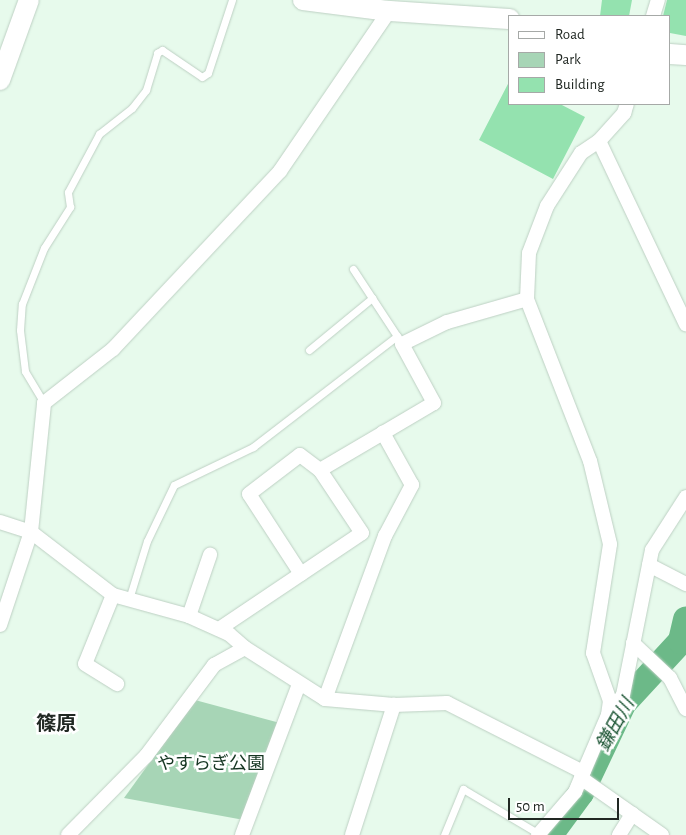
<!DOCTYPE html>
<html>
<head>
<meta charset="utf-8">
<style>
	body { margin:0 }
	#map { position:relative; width:686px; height:835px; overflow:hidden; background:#e7faec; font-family:"Alegreya Sans","Noto Sans JP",sans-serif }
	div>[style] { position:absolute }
	.green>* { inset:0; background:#a7d5b6 }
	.river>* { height:26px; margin:-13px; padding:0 13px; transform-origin:13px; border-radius:13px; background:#6cb988 }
	.building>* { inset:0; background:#94e2af }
	.roads { filter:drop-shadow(0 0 1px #bdd0c3) drop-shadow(0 0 1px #bdd0c3) }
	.lane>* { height:7px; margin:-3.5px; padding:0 3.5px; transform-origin:3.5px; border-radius:3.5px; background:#fff }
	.street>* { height:14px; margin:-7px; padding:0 7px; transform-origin:7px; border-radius:7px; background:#fff }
	.secondary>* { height:20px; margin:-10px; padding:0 10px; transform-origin:10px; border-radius:10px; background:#fff }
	span { translate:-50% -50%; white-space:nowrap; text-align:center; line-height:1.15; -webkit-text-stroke:5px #fff; paint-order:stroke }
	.park-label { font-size:18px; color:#153622 }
	.water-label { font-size:19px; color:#1c5534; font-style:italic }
	.quarter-label { font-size:20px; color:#212823; font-weight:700 }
	.legend { position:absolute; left:508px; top:15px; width:162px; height:90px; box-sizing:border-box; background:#fff; border:1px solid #a6a9a7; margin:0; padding:6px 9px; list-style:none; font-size:15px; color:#212823 }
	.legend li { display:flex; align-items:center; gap:10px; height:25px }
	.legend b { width:25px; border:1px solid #a6a9a7 }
	.scale { position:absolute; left:508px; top:798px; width:111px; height:22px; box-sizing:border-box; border:2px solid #212823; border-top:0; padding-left:6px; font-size:15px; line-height:18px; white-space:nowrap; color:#212823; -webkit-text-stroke:4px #fff; paint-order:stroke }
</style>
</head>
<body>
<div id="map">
	<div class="green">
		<i style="clip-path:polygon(195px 700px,280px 723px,244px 820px,124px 798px)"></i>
	</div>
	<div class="river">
		<i style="left:550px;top:835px;width:52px;rotate:-53.6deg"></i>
		<i style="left:581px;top:793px;width:98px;rotate:-64.7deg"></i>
		<i style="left:623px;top:704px;width:86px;rotate:-47.4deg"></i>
		<i style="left:681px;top:641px;width:22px;rotate:-77deg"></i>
	</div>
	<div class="building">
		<i style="clip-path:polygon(602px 0,632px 0,629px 16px,600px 16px)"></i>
		<i style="clip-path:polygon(667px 0,686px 0,686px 36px,670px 33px,670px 16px,663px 16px)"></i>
		<i style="clip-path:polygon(510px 80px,510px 104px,560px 104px,585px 117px,553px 179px,479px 140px)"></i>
	</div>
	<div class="roads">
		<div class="lane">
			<i style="left:353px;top:269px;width:84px;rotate:56.7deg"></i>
			<i style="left:309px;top:350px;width:82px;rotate:-39.5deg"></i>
			<i style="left:44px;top:403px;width:37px;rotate:-121deg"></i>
			<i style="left:25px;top:371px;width:41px;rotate:-97deg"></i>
			<i style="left:20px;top:330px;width:26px;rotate:-86deg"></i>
			<i style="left:22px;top:304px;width:60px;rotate:-68.6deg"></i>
			<i style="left:44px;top:248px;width:49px;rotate:-57.6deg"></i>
			<i style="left:70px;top:207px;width:15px;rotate:-98deg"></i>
			<i style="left:68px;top:192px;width:66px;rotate:-61.9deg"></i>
			<i style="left:99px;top:134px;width:42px;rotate:-38.2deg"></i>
			<i style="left:132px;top:108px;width:23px;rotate:-52deg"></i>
			<i style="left:146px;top:90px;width:39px;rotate:-73deg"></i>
			<i style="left:157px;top:53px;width:6px;rotate:-31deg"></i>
			<i style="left:162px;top:50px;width:48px;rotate:34deg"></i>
			<i style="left:202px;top:77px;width:7px;rotate:-34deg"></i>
			<i style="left:208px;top:73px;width:77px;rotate:-71.8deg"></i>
			<i style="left:129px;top:599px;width:61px;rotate:-72.8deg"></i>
			<i style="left:147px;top:541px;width:62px;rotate:-64.3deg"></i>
			<i style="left:174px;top:485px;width:88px;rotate:-25.7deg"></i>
			<i style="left:253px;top:447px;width:182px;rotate:-37.6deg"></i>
			<i style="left:444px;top:835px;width:50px;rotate:-67.6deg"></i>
			<i style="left:463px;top:789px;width:88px;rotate:30.6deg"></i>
		</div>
		<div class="street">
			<i style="left:653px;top:16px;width:17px;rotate:-73deg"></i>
			<i style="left:599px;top:141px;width:203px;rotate:64.6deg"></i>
			<i style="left:0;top:522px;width:33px;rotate:18deg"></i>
			<i style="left:31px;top:532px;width:103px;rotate:37.5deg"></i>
			<i style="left:113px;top:595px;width:79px;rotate:15.4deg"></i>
			<i style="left:189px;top:616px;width:44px;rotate:24.2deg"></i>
			<i style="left:229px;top:634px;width:21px;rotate:41deg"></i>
			<i style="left:649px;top:565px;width:42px;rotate:27.2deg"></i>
			<i style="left:301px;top:574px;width:95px;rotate:-123deg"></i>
			<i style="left:249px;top:494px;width:64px;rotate:-37.4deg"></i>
			<i style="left:300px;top:455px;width:25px;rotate:37deg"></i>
			<i style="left:113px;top:595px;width:74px;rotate:112.1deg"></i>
			<i style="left:85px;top:664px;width:38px;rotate:32deg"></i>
			<i style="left:189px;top:616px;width:65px;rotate:-71deg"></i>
			<i style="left:0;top:625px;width:98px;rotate:-71.6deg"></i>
			<i style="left:31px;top:532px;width:130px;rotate:-84.2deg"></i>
			<i style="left:44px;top:403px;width:88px;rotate:-38deg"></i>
			<i style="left:113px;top:349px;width:244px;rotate:-46.8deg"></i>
			<i style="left:280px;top:171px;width:194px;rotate:-55.7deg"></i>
			<i style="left:219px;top:629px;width:172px;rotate:-33.9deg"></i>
			<i style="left:362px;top:533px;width:76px;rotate:-123.7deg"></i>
			<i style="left:320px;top:470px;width:73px;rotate:-30.4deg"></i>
			<i style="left:633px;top:643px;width:51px;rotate:43.4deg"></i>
			<i style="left:670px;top:678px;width:35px;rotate:63deg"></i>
			<i style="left:325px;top:699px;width:174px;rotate:-69.8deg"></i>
			<i style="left:385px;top:536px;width:58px;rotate:-62.1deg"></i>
			<i style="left:412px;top:485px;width:60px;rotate:-119.1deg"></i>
			<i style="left:383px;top:433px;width:59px;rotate:-30.5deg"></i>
			<i style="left:434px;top:403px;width:67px;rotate:-118.5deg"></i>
			<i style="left:402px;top:344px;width:50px;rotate:-26.1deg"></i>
			<i style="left:447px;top:322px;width:83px;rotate:-16deg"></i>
			<i style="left:609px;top:715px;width:24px;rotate:-55deg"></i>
			<i style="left:623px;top:695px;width:148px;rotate:-78.7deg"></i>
			<i style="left:652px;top:550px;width:63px;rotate:-57.3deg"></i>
			<i style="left:581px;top:778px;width:99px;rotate:35.1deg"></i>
			<i style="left:68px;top:835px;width:111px;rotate:-45.4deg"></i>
			<i style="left:146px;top:756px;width:114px;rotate:-53.2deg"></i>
			<i style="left:214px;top:665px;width:35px;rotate:-29deg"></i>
			<i style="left:245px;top:648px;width:95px;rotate:32.5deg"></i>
			<i style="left:325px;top:699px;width:69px;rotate:5deg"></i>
			<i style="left:394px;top:705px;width:53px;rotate:-2.2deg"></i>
			<i style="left:447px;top:703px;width:153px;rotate:26.9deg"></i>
			<i style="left:242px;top:835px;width:161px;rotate:-69.3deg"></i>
			<i style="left:352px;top:835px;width:137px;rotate:-72.1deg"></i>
			<i style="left:538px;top:835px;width:57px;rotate:-49.3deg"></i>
			<i style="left:575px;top:792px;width:84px;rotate:-66.8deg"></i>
			<i style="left:608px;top:715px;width:14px;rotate:-82deg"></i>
			<i style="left:610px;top:701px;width:51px;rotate:-109.5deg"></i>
			<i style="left:593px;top:653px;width:110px;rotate:-81.1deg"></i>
			<i style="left:610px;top:544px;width:85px;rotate:-103.5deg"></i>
			<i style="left:590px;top:461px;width:174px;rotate:-111.3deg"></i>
			<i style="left:527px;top:299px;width:46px;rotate:-87.5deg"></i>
			<i style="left:529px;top:253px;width:50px;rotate:-69deg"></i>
			<i style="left:547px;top:206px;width:63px;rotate:-57.3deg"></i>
			<i style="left:581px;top:153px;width:22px;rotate:-34deg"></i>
			<i style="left:599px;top:141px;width:38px;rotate:-48deg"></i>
			<i style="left:624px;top:113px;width:9px;rotate:-72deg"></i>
			<i style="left:619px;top:835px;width:25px;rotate:-58deg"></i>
		</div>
		<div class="secondary">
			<i style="left:303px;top:0;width:87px;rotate:7.3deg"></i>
			<i style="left:389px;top:11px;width:121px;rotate:3.8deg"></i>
			<i style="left:670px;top:54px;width:16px;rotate:4deg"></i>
			<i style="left:0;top:80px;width:85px;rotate:-70.1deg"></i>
		</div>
	</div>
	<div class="park-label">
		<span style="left:211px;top:764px">やすらぎ公園</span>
	</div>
	<div class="water-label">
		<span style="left:616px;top:725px;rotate:-61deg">鎌田川</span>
	</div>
	<div class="quarter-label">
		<span style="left:56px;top:724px">篠原</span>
	</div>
	<ul class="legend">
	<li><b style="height:6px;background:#fff"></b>Road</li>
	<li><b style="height:14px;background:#a7d5b6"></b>Park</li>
	<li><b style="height:14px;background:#94e2af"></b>Building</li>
	</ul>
	<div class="scale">50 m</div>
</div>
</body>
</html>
